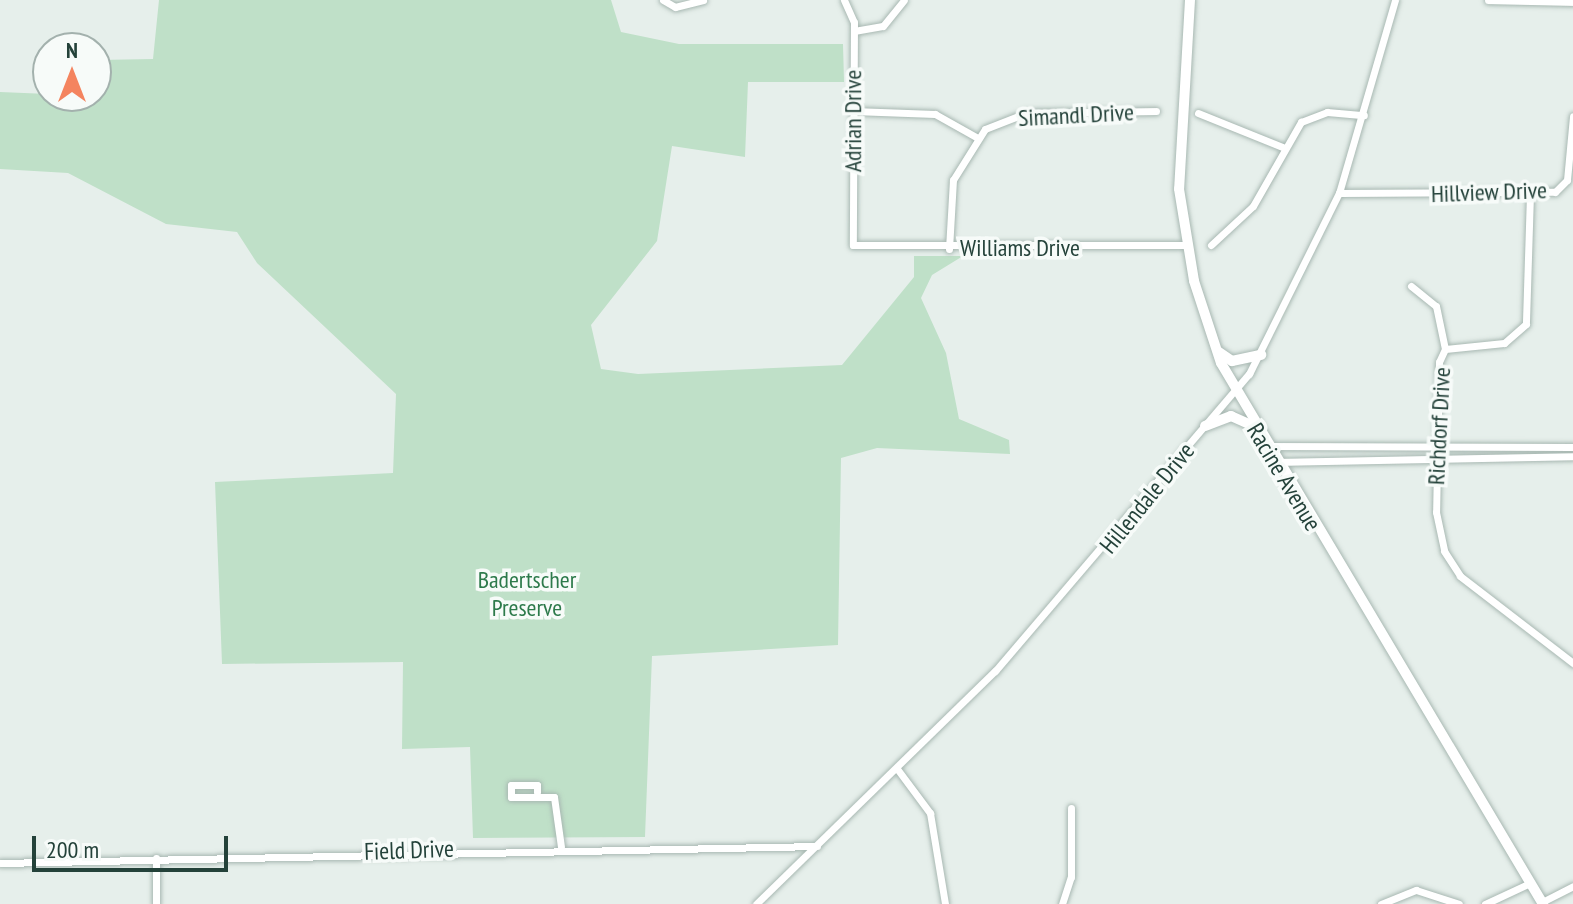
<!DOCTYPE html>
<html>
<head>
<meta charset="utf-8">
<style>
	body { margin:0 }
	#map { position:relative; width:1573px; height:904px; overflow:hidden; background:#e6efeb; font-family:"PT Sans Narrow",sans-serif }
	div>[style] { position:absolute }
	.green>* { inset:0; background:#bfe0c8 }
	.roads { filter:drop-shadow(0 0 2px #a8b8b2) drop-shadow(0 0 2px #a8b8b2) }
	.street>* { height:7px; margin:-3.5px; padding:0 3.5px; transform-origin:3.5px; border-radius:3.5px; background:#fff }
	.secondary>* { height:10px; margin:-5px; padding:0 5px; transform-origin:5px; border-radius:5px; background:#fff }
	span { translate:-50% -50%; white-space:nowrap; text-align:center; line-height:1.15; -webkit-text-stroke:7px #f7fbf9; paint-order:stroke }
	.street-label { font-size:24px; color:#24423a }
	.park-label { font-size:24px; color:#2d7a4b }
	.north { position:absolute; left:32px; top:32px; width:80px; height:80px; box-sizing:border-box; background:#f7fbf9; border:2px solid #a3b1ad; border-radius:50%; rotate:0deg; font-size:22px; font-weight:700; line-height:32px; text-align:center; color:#24423a }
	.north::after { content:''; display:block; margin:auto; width:28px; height:36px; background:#f4845f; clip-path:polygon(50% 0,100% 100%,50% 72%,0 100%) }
	.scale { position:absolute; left:32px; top:836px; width:196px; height:36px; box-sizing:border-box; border:4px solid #24423a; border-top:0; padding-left:10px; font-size:24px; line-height:28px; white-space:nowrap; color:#24423a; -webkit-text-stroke:6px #f7fbf9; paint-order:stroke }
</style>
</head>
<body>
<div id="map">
	<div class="green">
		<i style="clip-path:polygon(159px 0,611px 0,621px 32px,679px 44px,843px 44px,844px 82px,748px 82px,745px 157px,672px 146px,657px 241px,591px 325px,601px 369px,638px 374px,842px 365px,914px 277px,914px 256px,963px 256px,932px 275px,921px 298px,946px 353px,959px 419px,1009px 440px,1010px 454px,877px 448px,841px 458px,838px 645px,652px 656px,645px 837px,473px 838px,470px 747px,402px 749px,403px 662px,222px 664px,215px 482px,393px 473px,396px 394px,257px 263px,237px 232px,166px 224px,68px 173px,0 169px,0 92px,96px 96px,98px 60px,153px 59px)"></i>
	</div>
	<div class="roads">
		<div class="street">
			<i style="left:663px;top:0;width:14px;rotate:30deg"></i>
			<i style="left:675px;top:7px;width:29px;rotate:-14deg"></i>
			<i style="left:844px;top:0;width:24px;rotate:66deg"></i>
			<i style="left:854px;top:22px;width:223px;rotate:90.3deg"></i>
			<i style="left:853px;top:245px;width:334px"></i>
			<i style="left:1488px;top:0;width:85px;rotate:1.3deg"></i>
			<i style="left:854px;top:31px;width:29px;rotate:-10deg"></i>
			<i style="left:883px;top:26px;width:33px;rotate:-51deg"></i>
			<i style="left:853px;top:111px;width:82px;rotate:2.1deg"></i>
			<i style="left:935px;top:114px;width:47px;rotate:29.3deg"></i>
			<i style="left:1198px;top:113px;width:91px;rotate:22deg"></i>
			<i style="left:1339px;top:193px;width:216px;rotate:-0.3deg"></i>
			<i style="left:1555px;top:192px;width:17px;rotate:-45deg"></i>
			<i style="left:1567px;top:180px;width:64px;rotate:-84.6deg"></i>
			<i style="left:1530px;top:194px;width:130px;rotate:91.8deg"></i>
			<i style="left:1526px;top:324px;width:29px;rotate:139deg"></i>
			<i style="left:1504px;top:343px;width:59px;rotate:174.2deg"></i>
			<i style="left:1445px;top:349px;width:14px;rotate:115deg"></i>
			<i style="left:1439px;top:362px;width:150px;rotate:91.1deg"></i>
			<i style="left:1436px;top:512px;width:40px;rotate:78deg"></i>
			<i style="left:1444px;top:551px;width:30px;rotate:57deg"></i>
			<i style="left:1460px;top:576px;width:143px;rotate:37.6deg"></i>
			<i style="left:1211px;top:245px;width:57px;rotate:-42.9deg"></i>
			<i style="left:1253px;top:206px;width:97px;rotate:-60.3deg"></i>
			<i style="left:1301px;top:122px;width:28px;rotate:-21deg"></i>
			<i style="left:1327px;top:112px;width:37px;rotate:5deg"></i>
			<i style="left:949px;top:249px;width:69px;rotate:-86.7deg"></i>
			<i style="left:953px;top:180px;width:60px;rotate:-57.9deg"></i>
			<i style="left:985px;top:129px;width:44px;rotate:-21.3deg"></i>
			<i style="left:1026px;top:113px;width:130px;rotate:-0.9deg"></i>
			<i style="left:1411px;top:286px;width:32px;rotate:39deg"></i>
			<i style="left:1436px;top:306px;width:44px;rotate:78.2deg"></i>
			<i style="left:1264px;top:446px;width:309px;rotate:0.2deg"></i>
			<i style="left:1274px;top:462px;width:299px;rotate:-1.1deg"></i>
			<i style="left:898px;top:770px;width:54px;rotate:53.3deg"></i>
			<i style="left:930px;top:813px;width:92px;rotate:80.6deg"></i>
			<i style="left:537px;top:792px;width:7px;rotate:-90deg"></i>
			<i style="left:537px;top:785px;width:26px;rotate:180deg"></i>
			<i style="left:511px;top:785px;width:12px;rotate:90deg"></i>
			<i style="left:511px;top:797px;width:43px"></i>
			<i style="left:554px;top:797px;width:50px;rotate:82deg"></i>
			<i style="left:0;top:863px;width:817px;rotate:-1.19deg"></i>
			<i style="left:1542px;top:902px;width:35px;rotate:-27deg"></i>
			<i style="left:156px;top:904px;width:46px;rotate:-90deg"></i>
			<i style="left:756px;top:904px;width:334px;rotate:-44.3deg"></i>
			<i style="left:995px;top:671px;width:391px;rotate:-49.5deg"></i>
			<i style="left:1249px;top:374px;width:202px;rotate:-63.6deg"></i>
			<i style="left:1339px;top:193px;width:201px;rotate:-73.8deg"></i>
			<i style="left:1062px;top:904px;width:28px;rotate:-72deg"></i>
			<i style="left:1071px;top:877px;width:69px;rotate:-90deg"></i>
			<i style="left:1381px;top:904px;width:38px;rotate:-22deg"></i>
			<i style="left:1416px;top:890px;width:45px;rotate:18deg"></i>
			<i style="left:1485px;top:904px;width:50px;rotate:-25deg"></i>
		</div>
		<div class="secondary">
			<i style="left:1190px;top:0;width:189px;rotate:93.3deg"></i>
			<i style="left:1179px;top:189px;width:93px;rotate:80.7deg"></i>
			<i style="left:1194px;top:281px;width:86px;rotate:71.8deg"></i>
			<i style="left:1221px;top:363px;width:630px;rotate:59.24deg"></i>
			<i style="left:1219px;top:352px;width:16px;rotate:35deg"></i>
			<i style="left:1232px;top:361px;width:30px;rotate:-12deg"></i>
			<i style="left:1205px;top:426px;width:28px;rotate:-21deg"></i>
			<i style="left:1231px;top:416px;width:22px;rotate:24deg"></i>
		</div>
	</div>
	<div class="street-label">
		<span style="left:1076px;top:115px;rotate:-3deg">Simandl Drive</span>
		<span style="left:853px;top:121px;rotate:-90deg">Adrian Drive</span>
		<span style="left:1489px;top:192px;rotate:-2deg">Hillview Drive</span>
		<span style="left:1020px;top:248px">Williams Drive</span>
		<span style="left:1439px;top:426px;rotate:-87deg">Richdorf Drive</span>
		<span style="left:1284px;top:477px;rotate:59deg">Racine Avenue</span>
		<span style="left:1147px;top:498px;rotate:-51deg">Hillendale Drive</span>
		<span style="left:409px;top:850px;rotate:-2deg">Field Drive</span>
	</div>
	<div class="park-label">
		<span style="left:527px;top:594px">Badertscher<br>Preserve</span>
	</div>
	<div class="north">N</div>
	<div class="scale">200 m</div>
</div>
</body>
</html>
